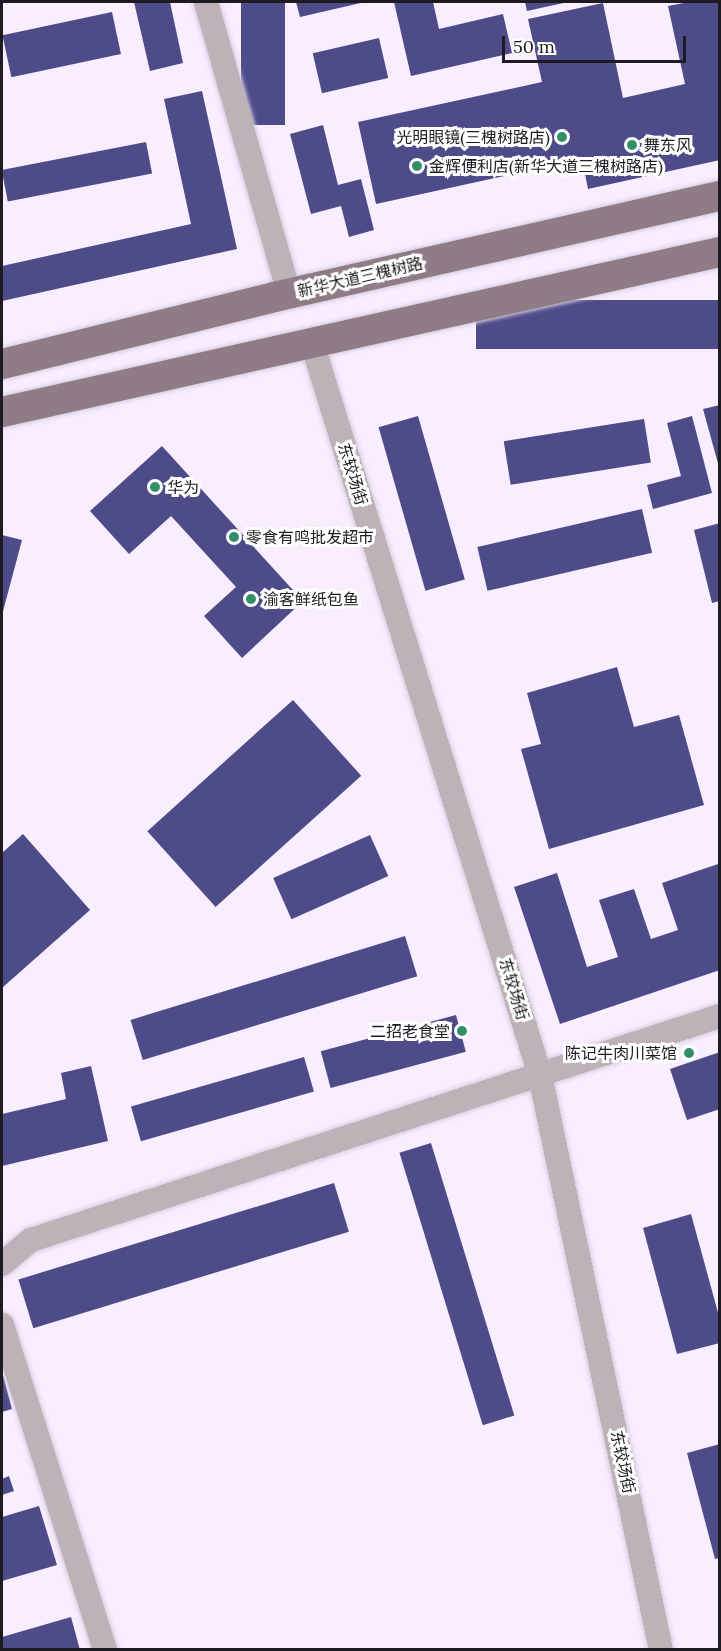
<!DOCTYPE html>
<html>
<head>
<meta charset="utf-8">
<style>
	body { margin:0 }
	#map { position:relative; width:721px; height:1651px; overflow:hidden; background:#f8eeff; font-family:Lora,"Noto Sans SC",serif }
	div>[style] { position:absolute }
	.building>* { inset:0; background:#4d4c89; transform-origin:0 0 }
	.roads { filter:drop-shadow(0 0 2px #d5ccdb) drop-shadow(0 0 2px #d5ccdb) }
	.minor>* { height:24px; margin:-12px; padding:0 12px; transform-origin:12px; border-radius:12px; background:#bcb2b8 }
	.major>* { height:30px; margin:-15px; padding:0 15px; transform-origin:15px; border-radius:15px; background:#8f7c87 }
	.dots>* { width:16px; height:16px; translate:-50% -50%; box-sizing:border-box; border:3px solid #fff; border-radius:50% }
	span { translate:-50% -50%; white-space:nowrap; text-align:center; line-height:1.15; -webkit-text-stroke:6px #fff; paint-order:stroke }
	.poi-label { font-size:16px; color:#1e1a21 }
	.right { translate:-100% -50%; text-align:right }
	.left { translate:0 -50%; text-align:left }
	.street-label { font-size:16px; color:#1e1a21 }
	.frame { position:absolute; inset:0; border:3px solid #1e1a21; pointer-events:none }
	.scale { position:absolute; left:502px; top:36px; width:184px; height:27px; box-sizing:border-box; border:3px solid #1e1a21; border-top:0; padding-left:8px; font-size:18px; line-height:21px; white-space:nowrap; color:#1e1a21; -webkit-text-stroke:4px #fff; paint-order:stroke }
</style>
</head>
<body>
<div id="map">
	<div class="building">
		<i style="clip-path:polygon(134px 2px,170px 2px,183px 63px,150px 71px)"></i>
		<i style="left:241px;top:2px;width:44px;height:123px"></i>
		<i style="clip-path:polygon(296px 2px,365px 2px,300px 17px)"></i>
		<i style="clip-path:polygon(394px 2px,433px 2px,439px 29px,503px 14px,512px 53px,411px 76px)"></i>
		<i style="clip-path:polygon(525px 2px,568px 2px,527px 11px)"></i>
		<i style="clip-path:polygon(689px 2px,720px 2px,720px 160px,588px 189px,582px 159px,376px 204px,358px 122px,542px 82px,528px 19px,603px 3px,623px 98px,685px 84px,668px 6px)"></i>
		<i style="left:112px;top:12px;width:43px;height:112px;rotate:78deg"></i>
		<i style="left:379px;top:38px;width:41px;height:68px;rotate:77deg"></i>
		<i style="clip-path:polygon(202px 91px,237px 249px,2px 301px,2px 266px,191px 224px,164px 99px)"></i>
		<i style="clip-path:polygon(323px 125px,338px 185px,361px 179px,374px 230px,349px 237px,341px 206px,311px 214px,290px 134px)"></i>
		<i style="left:146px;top:142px;width:32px;height:147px;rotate:79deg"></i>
		<i style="left:720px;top:300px;width:49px;height:244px;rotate:90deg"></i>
		<i style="clip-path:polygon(720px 405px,720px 467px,719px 467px,703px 409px)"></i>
		<i style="left:418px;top:416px;width:170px;height:41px;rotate:74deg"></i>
		<i style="clip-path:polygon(692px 416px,712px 493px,653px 509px,647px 485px,681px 476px,667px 423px)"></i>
		<i style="left:644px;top:419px;width:44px;height:142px;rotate:81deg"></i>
		<i style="clip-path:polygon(162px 446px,303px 601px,242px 658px,204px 616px,236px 587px,171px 516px,129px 554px,90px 511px)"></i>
		<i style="left:642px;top:509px;width:45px;height:169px;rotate:77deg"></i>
		<i style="clip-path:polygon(720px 523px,720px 601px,712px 603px,694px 530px)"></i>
		<i style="clip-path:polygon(2px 535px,22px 540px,2px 615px)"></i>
		<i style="clip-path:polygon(617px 667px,634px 727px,679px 715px,704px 805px,549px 849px,521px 749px,541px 744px,527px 693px)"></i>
		<i style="left:293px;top:700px;width:102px;height:196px;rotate:48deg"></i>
		<i style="clip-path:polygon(23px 834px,90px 910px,2px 988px,2px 853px)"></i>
		<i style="left:370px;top:835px;width:45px;height:106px;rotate:66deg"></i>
		<i style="clip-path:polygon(718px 864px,720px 970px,560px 1024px,514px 887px,557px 873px,587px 967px,618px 957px,599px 900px,634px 889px,651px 939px,678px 930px,662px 883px)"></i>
		<i style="left:405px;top:936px;width:42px;height:287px;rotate:73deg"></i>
		<i style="left:456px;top:1015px;width:38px;height:140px;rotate:75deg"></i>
		<i style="clip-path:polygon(720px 1052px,720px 1109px,687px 1120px,670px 1069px)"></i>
		<i style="left:304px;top:1057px;width:36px;height:180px;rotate:74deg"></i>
		<i style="clip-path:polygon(91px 1066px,108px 1141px,2px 1166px,2px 1114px,66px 1099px,61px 1073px)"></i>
		<i style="left:431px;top:1143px;width:285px;height:33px;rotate:73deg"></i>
		<i style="left:334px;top:1183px;width:51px;height:330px;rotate:73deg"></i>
		<i style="clip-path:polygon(691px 1214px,720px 1320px,720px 1343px,677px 1354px,643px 1228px)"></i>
		<i style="clip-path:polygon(2px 1371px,12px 1409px,2px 1412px)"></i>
		<i style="clip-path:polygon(720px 1444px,720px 1558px,715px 1559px,687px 1453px)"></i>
		<i style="clip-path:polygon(9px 1476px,14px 1491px,2px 1495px,2px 1479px)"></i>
		<i style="clip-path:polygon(39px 1506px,57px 1565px,2px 1581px,2px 1517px)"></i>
		<i style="clip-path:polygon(71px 1617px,80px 1650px,2px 1650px,2px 1637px)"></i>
	</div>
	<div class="roads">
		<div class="minor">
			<i style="left:206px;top:2px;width:303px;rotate:74.1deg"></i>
			<i style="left:312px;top:343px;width:767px;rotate:72.7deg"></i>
			<i style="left:540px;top:1075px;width:588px;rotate:78.12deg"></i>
			<i style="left:2px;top:1264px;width:38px;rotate:-40deg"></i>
			<i style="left:31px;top:1240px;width:724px;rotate:-18.01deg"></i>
			<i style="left:2px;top:1325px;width:341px;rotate:72.4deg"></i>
		</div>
		<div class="major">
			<i style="left:2px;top:364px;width:280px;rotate:-13.8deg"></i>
			<i style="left:274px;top:297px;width:457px;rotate:-12.8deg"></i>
			<i style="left:2px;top:412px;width:736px;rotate:-12.56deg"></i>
		</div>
	</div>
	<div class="dots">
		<i style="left:562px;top:137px;background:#31906a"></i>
		<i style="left:632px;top:145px;background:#31906a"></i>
		<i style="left:417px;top:166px;background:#31906a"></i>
		<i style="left:155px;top:487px;background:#31906a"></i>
		<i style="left:234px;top:537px;background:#31906a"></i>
		<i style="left:251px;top:599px;background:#31906a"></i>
		<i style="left:462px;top:1031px;background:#31906a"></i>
		<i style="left:689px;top:1053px;background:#31906a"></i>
	</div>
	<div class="poi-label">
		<span class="right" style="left:550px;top:137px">光明眼镜(三槐树路店)</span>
		<span class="left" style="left:644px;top:145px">舞东风</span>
		<span class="left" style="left:429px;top:166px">金辉便利店(新华大道三槐树路店)</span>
		<span class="left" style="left:167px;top:487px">华为</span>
		<span class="left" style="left:246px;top:537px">零食有鸣批发超市</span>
		<span class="left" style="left:263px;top:599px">渝客鲜纸包鱼</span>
		<span class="right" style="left:450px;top:1031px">二招老食堂</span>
		<span class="right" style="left:677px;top:1053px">陈记牛肉川菜馆</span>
	</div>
	<div class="street-label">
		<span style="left:360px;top:277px;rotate:-13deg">新华大道三槐树路</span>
		<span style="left:353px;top:474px;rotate:73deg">东较场街</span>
		<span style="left:514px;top:989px;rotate:73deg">东较场街</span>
		<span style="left:623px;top:1462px;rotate:78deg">东较场街</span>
	</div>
	<div class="frame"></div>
	<div class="scale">50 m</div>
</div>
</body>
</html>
